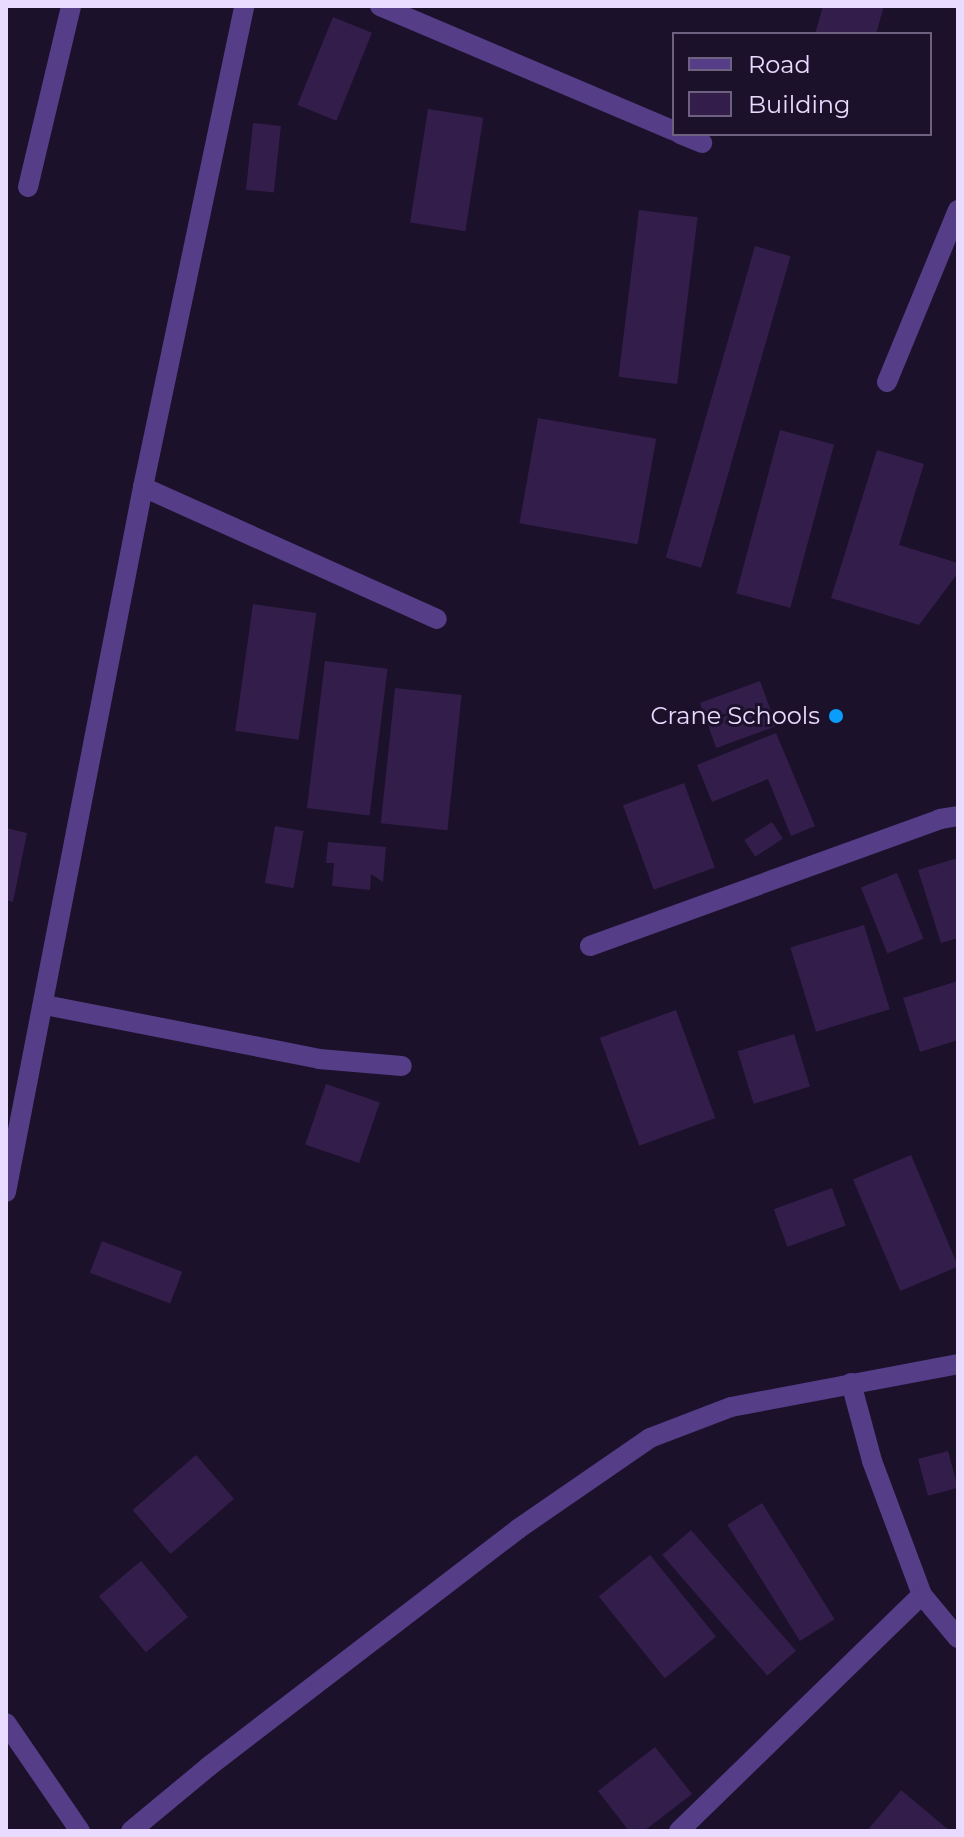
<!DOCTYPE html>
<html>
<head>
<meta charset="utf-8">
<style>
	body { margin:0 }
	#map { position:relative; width:964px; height:1837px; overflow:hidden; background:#1c112a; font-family:Montserrat,sans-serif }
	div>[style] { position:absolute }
	.building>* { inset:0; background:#331d4a; transform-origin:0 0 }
	.minor>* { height:20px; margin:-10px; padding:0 10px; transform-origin:10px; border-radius:10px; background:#553d88 }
	.dots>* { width:22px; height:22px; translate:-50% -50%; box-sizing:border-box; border:4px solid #1c112a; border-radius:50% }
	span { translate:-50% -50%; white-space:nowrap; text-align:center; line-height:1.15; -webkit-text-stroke:6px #1c112a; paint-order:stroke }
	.poi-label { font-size:24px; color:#e9daff }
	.right { translate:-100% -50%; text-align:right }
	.frame { position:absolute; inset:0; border:8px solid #e9daff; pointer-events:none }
	.legend { position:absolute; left:672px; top:32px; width:260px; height:104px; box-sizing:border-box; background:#1c112a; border:2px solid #6e617f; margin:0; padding:10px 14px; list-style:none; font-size:24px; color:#e9daff }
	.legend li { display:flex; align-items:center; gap:16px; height:40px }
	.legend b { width:40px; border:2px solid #6e617f }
</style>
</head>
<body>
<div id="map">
	<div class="building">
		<i style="clip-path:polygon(823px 6px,884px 6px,876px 34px,815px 34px)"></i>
		<i style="left:333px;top:17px;width:42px;height:95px;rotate:22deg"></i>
		<i style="left:428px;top:109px;width:56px;height:115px;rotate:9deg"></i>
		<i style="left:253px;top:123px;width:28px;height:67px;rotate:6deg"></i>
		<i style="left:639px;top:210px;width:59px;height:168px;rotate:7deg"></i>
		<i style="left:755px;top:246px;width:37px;height:324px;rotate:16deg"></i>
		<i style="left:538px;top:418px;width:120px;height:107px;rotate:10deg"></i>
		<i style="left:780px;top:430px;width:56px;height:169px;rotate:15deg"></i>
		<i style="clip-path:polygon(877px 450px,924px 464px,899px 545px,958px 563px,958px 573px,919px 625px,831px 598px)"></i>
		<i style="left:253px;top:604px;width:64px;height:128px;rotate:8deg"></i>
		<i style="left:325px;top:661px;width:63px;height:148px;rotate:7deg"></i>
		<i style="left:760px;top:681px;width:48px;height:64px;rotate:70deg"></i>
		<i style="left:395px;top:688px;width:67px;height:136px;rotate:6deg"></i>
		<i style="clip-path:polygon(776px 733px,815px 826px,791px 836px,768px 779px,712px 802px,697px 765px)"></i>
		<i style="left:684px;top:783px;width:90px;height:65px;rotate:70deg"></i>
		<i style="left:772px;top:822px;width:20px;height:33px;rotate:57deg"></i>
		<i style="left:275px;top:826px;width:29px;height:58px;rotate:10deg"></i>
		<i style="clip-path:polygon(6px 828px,27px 833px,13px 902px,6px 900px)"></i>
		<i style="clip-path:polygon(328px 842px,386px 847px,383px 882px,371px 874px,370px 890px,332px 886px,334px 863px,326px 863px)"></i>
		<i style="clip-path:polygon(958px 858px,958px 938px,941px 943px,918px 870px)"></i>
		<i style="left:897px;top:873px;width:71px;height:39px;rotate:68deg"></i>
		<i style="left:864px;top:925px;width:88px;height:77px;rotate:73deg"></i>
		<i style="clip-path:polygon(958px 981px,958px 1040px,920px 1052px,903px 998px)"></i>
		<i style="left:676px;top:1010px;width:115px;height:81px;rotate:70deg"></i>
		<i style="left:794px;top:1034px;width:55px;height:59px;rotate:73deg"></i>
		<i style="left:326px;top:1084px;width:57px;height:64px;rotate:19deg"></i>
		<i style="left:911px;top:1155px;width:121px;height:63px;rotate:67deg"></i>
		<i style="left:832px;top:1188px;width:40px;height:62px;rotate:70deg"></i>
		<i style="left:102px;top:1241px;width:86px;height:34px;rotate:21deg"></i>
		<i style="left:948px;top:1451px;width:38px;height:31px;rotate:75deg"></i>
		<i style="left:196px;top:1455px;width:58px;height:84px;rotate:49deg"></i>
		<i style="left:762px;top:1503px;width:137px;height:41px;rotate:58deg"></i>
		<i style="left:691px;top:1530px;width:160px;height:38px;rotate:49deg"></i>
		<i style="left:650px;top:1555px;width:105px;height:66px;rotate:51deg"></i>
		<i style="left:141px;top:1561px;width:73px;height:55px;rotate:50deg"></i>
		<i style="clip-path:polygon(655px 1747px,692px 1794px,644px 1831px,629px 1831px,598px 1791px)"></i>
		<i style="clip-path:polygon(901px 1790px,950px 1831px,867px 1831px)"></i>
	</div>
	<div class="minor">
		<i style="left:380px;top:6px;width:319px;rotate:23deg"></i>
		<i style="left:680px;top:134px;width:24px;rotate:22deg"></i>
		<i style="left:28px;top:187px;width:186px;rotate:-76.6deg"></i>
		<i style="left:887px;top:382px;width:186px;rotate:-67.6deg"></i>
		<i style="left:143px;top:487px;width:322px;rotate:24.2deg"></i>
		<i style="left:590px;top:946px;width:372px;rotate:-19.9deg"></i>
		<i style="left:940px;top:819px;width:18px;rotate:-9deg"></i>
		<i style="left:45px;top:1005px;width:279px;rotate:11.1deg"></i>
		<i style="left:319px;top:1059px;width:83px;rotate:4.8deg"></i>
		<i style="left:6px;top:1192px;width:718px;rotate:-79deg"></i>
		<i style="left:143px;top:487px;width:491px;rotate:-78.1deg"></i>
		<i style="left:851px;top:1383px;width:81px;rotate:74.9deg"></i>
		<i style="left:872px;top:1461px;width:143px;rotate:69.5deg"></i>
		<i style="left:922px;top:1595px;width:56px;rotate:50.1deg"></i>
		<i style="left:6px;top:1723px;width:131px;rotate:55.6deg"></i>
		<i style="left:131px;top:1831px;width:100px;rotate:-39.7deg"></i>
		<i style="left:208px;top:1767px;width:391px;rotate:-37.5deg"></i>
		<i style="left:518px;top:1529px;width:160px;rotate:-34.6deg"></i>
		<i style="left:650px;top:1438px;width:87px;rotate:-20.9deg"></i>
		<i style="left:731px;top:1407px;width:231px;rotate:-10.7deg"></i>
		<i style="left:679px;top:1831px;width:339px;rotate:-44.2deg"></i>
	</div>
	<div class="dots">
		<i style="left:836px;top:716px;background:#099efc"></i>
	</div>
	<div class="poi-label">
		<span class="right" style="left:820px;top:716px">Crane Schools</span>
	</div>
	<div class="frame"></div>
	<ul class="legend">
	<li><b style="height:10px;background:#553d88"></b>Road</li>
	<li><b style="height:22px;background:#331d4a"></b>Building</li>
	</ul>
</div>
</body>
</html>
